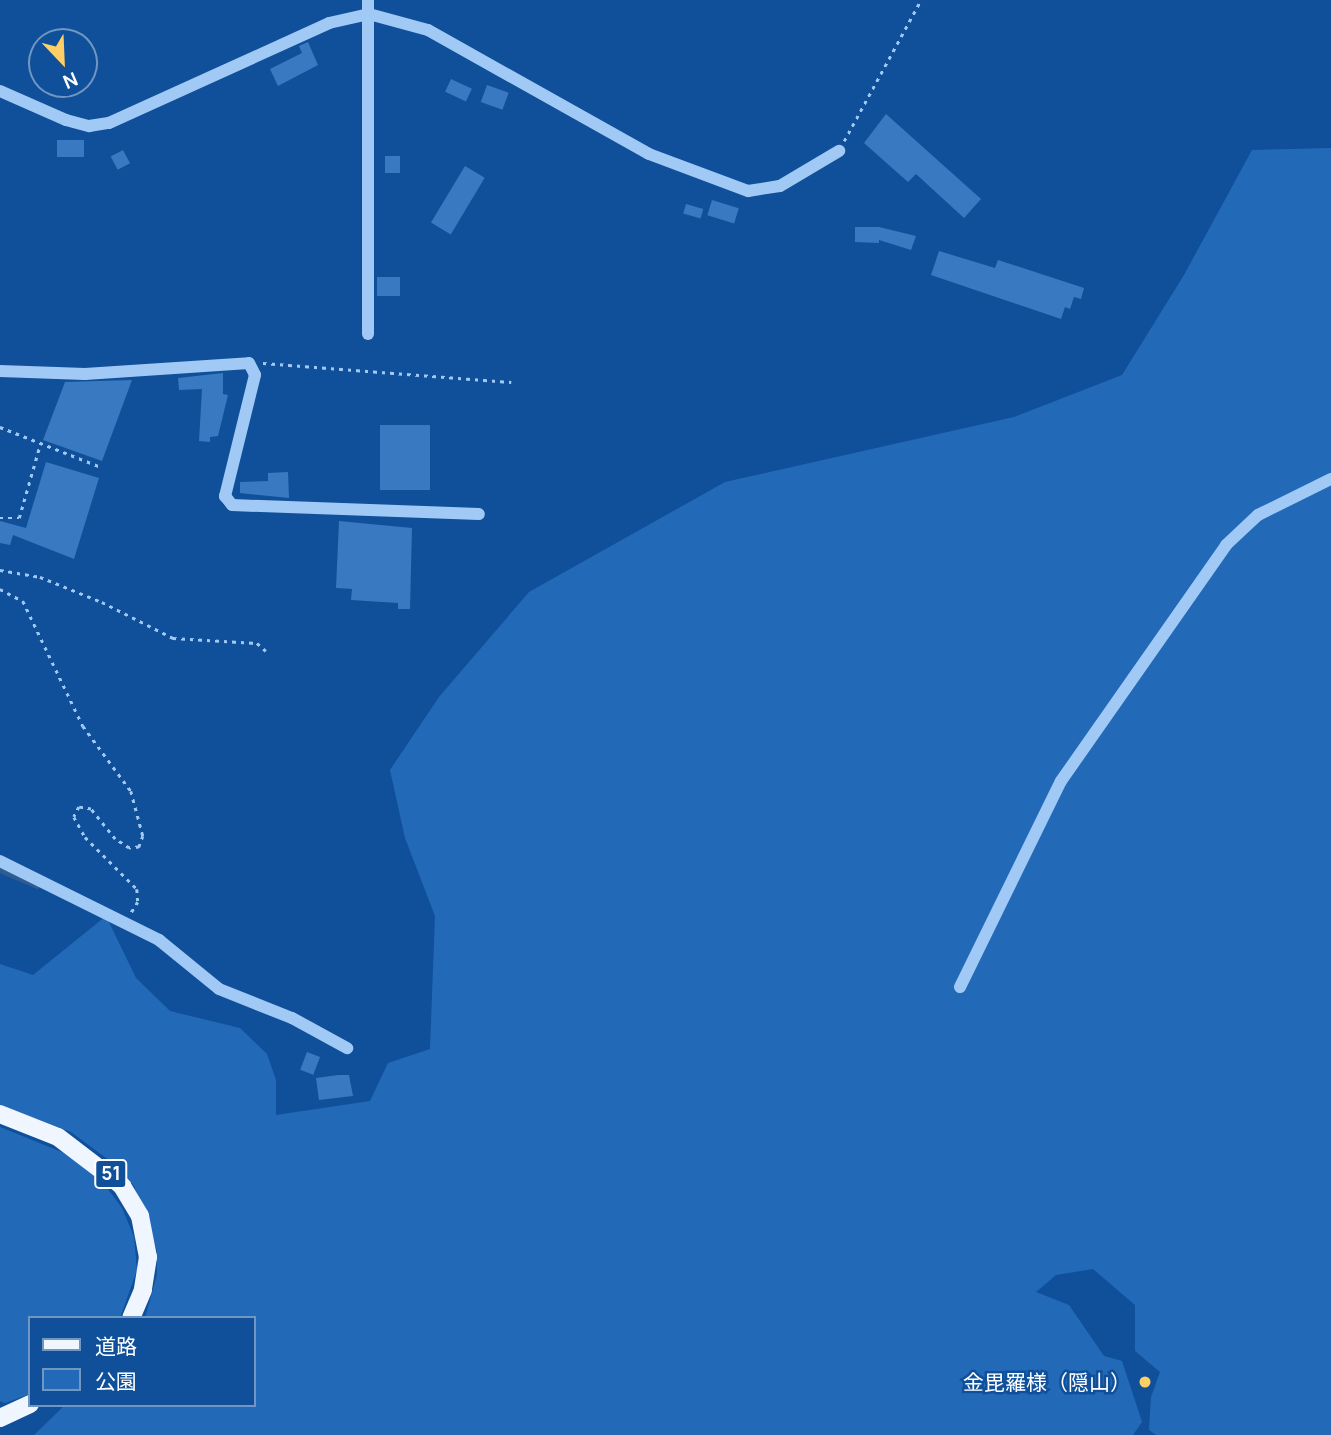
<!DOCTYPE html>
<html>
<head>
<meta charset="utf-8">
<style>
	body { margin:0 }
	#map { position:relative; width:1331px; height:1435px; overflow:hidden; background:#10509a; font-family:Manrope,"Noto Sans JP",sans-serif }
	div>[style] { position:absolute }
	.green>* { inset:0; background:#226ab8 }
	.stream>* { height:4.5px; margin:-2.25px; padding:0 2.25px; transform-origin:2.25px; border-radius:2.25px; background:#2d5c92 }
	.building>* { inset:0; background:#3879c1; transform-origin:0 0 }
	.path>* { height:2.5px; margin-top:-1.25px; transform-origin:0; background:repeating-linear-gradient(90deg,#a1c9f5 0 3.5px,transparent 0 8.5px) }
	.minor>* { height:12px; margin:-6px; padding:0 6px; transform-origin:6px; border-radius:6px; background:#a1c9f5 }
	.major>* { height:18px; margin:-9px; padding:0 9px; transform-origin:9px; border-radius:9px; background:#eff6ff }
	.dots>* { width:19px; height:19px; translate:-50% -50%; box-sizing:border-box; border:4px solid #10509a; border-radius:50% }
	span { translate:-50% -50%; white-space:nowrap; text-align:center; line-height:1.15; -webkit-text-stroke:5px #10509a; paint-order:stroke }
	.shield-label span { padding:2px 5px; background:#10509a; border:2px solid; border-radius:5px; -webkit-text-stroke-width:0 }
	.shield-label { font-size:19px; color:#fff; font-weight:700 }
	.poi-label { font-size:21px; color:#fff }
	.right { translate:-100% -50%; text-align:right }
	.legend { position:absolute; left:28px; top:1316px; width:228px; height:91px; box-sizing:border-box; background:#10509a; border:2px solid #7096c2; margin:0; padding:9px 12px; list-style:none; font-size:21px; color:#fff }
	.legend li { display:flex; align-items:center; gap:14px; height:35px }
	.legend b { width:35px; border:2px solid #7096c2 }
	.north { position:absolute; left:28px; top:28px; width:70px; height:70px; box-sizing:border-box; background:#10509a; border:2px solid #7096c2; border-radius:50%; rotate:157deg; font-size:19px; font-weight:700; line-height:28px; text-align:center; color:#fff }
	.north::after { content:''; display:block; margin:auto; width:24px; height:32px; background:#ffce65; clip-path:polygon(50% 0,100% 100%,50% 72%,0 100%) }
</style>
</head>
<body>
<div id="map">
	<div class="green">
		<i style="clip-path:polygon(1331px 148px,1331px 1435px,1156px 1435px,1149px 1430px,1151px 1397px,1160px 1372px,1135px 1351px,1135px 1305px,1093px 1269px,1056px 1275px,1036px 1292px,1069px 1305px,1104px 1356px,1122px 1361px,1142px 1422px,1133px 1435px,34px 1435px,65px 1405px,254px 1405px,254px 1318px,145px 1318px,157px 1275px,157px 1251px,134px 1186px,117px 1166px,71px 1132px,0 1105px,0 964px,33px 975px,106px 916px,136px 978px,170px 1011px,240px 1028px,267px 1054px,276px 1080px,276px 1115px,370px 1101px,388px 1063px,430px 1049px,435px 916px,405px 838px,390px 770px,439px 697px,529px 592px,725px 482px,1014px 417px,1122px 375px,1184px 275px,1252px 150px)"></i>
		<i style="clip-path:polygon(0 1127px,74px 1157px,101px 1180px,122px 1208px,134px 1237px,137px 1270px,120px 1318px,30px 1318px,30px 1394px,5px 1403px,0 1401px)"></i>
	</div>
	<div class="stream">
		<i style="left:0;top:870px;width:40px;rotate:23.4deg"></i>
	</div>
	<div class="building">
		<i style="clip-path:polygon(308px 42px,318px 65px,278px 86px,270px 69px,302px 53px,299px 46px)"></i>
		<i style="left:451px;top:79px;width:23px;height:14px;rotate:25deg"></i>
		<i style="left:487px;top:85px;width:23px;height:18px;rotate:20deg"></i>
		<i style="clip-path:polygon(886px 114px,981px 199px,964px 218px,916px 174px,908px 182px,864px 143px)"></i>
		<i style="left:57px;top:140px;width:27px;height:17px"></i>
		<i style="left:123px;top:150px;width:15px;height:14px;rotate:62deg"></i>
		<i style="left:385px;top:156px;width:15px;height:17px"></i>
		<i style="left:465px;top:166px;width:23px;height:66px;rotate:31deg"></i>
		<i style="left:712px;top:200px;width:28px;height:16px;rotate:17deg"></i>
		<i style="left:686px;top:204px;width:18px;height:10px;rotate:16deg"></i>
		<i style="clip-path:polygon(855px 227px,879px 227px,916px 236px,911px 250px,879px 240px,879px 243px,855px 242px)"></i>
		<i style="clip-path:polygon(939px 251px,995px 268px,998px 260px,1084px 288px,1081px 299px,1074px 297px,1070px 309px,1065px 307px,1061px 319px,931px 275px)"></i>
		<i style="left:400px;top:277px;width:19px;height:23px;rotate:90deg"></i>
		<i style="clip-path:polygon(223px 373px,223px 394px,228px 395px,218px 436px,210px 437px,210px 442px,199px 441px,202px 389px,179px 390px,178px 378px)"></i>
		<i style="clip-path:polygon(132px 380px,102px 461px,43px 440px,65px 382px)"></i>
		<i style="left:380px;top:425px;width:50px;height:65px"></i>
		<i style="clip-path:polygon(46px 462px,99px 478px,74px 559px,13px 535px,10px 545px,0 543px,0 521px,26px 528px)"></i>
		<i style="clip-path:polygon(288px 472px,289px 498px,240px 493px,240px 482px,268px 481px,268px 473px)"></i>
		<i style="clip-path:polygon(339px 521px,412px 528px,410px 609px,398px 609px,398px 603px,351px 600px,352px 589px,336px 588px)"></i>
		<i style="left:307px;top:1052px;width:14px;height:19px;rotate:21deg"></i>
		<i style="clip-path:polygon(338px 1075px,349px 1075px,353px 1096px,319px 1100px,316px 1078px)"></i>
	</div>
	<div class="path">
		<i style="left:844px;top:141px;width:161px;rotate:-61.4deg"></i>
		<i style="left:263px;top:363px;width:249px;rotate:4.4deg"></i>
		<i style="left:0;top:427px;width:109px;rotate:21.6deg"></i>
		<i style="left:0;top:518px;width:19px"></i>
		<i style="left:19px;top:518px;width:76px;rotate:-74deg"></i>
		<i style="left:0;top:570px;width:41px;rotate:9.9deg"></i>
		<i style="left:40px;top:577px;width:67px;rotate:22deg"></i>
		<i style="left:102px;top:602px;width:80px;rotate:26.9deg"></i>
		<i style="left:173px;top:638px;width:84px;rotate:3.4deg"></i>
		<i style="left:257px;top:643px;width:12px;rotate:42deg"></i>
		<i style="left:0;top:589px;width:26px;rotate:28deg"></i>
		<i style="left:23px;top:601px;width:139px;rotate:64.4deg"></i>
		<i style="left:83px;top:726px;width:81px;rotate:53.6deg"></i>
		<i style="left:131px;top:791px;width:47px;rotate:75.1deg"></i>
		<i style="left:143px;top:836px;width:12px;rotate:110deg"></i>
		<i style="left:139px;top:847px;width:10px;rotate:174deg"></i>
		<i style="left:129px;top:848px;width:17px;rotate:-147deg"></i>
		<i style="left:115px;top:839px;width:38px;rotate:-129deg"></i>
		<i style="left:91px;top:809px;width:12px;rotate:-171deg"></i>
		<i style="left:79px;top:807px;width:11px;rotate:117deg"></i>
		<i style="left:74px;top:817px;width:23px;rotate:61deg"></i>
		<i style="left:85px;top:837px;width:74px;rotate:45deg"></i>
		<i style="left:137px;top:889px;width:13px;rotate:86deg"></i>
		<i style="left:138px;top:902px;width:13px;rotate:122deg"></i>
	</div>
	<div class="minor">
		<i style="left:368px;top:0;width:334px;rotate:90deg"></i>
		<i style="left:0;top:91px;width:72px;rotate:23.7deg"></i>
		<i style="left:66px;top:120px;width:24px;rotate:15deg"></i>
		<i style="left:89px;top:126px;width:20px;rotate:-9deg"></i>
		<i style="left:109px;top:123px;width:242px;rotate:-24.4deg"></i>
		<i style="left:329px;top:23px;width:41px;rotate:-12.7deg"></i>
		<i style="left:369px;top:14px;width:61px;rotate:15.2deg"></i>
		<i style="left:428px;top:30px;width:253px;rotate:29.3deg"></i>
		<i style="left:649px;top:154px;width:106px;rotate:20.5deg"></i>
		<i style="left:748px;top:191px;width:32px;rotate:-9deg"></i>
		<i style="left:780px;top:186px;width:69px;rotate:-30.7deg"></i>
		<i style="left:0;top:371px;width:85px;rotate:2deg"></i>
		<i style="left:85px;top:374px;width:164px;rotate:-3.8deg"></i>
		<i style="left:249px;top:363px;width:13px;rotate:63deg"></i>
		<i style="left:255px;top:375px;width:125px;rotate:103.9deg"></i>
		<i style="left:225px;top:496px;width:11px;rotate:52deg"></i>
		<i style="left:232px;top:505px;width:247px;rotate:2.1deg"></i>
		<i style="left:0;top:861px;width:178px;rotate:26.4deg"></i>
		<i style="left:159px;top:940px;width:77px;rotate:39.2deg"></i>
		<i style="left:219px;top:989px;width:79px;rotate:21.7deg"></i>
		<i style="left:292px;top:1018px;width:63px;rotate:28.6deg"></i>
		<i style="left:960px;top:987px;width:229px;rotate:-63.9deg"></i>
		<i style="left:1061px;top:781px;width:288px;rotate:-55deg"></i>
		<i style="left:1226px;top:545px;width:44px;rotate:-43.2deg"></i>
		<i style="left:1258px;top:515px;width:81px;rotate:-26.3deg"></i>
	</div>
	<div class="major">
		<i style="left:0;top:1114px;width:62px;rotate:21.6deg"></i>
		<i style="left:58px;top:1137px;width:81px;rotate:37.4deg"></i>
		<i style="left:122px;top:1186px;width:35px;rotate:59deg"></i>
		<i style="left:140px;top:1216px;width:42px;rotate:79deg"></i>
		<i style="left:148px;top:1257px;width:33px;rotate:99deg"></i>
		<i style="left:143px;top:1290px;width:30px;rotate:113deg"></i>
		<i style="left:0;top:1418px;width:33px;rotate:-25deg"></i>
	</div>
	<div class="dots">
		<i style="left:1145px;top:1382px;background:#ffce65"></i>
	</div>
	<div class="shield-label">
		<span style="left:111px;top:1174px">51</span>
	</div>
	<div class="poi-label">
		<span class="right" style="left:1131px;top:1382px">金毘羅様（隠山）</span>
	</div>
	<ul class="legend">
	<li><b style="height:9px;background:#eff6ff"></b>道路</li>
	<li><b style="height:19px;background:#226ab8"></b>公園</li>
	</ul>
	<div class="north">N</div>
</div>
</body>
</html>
